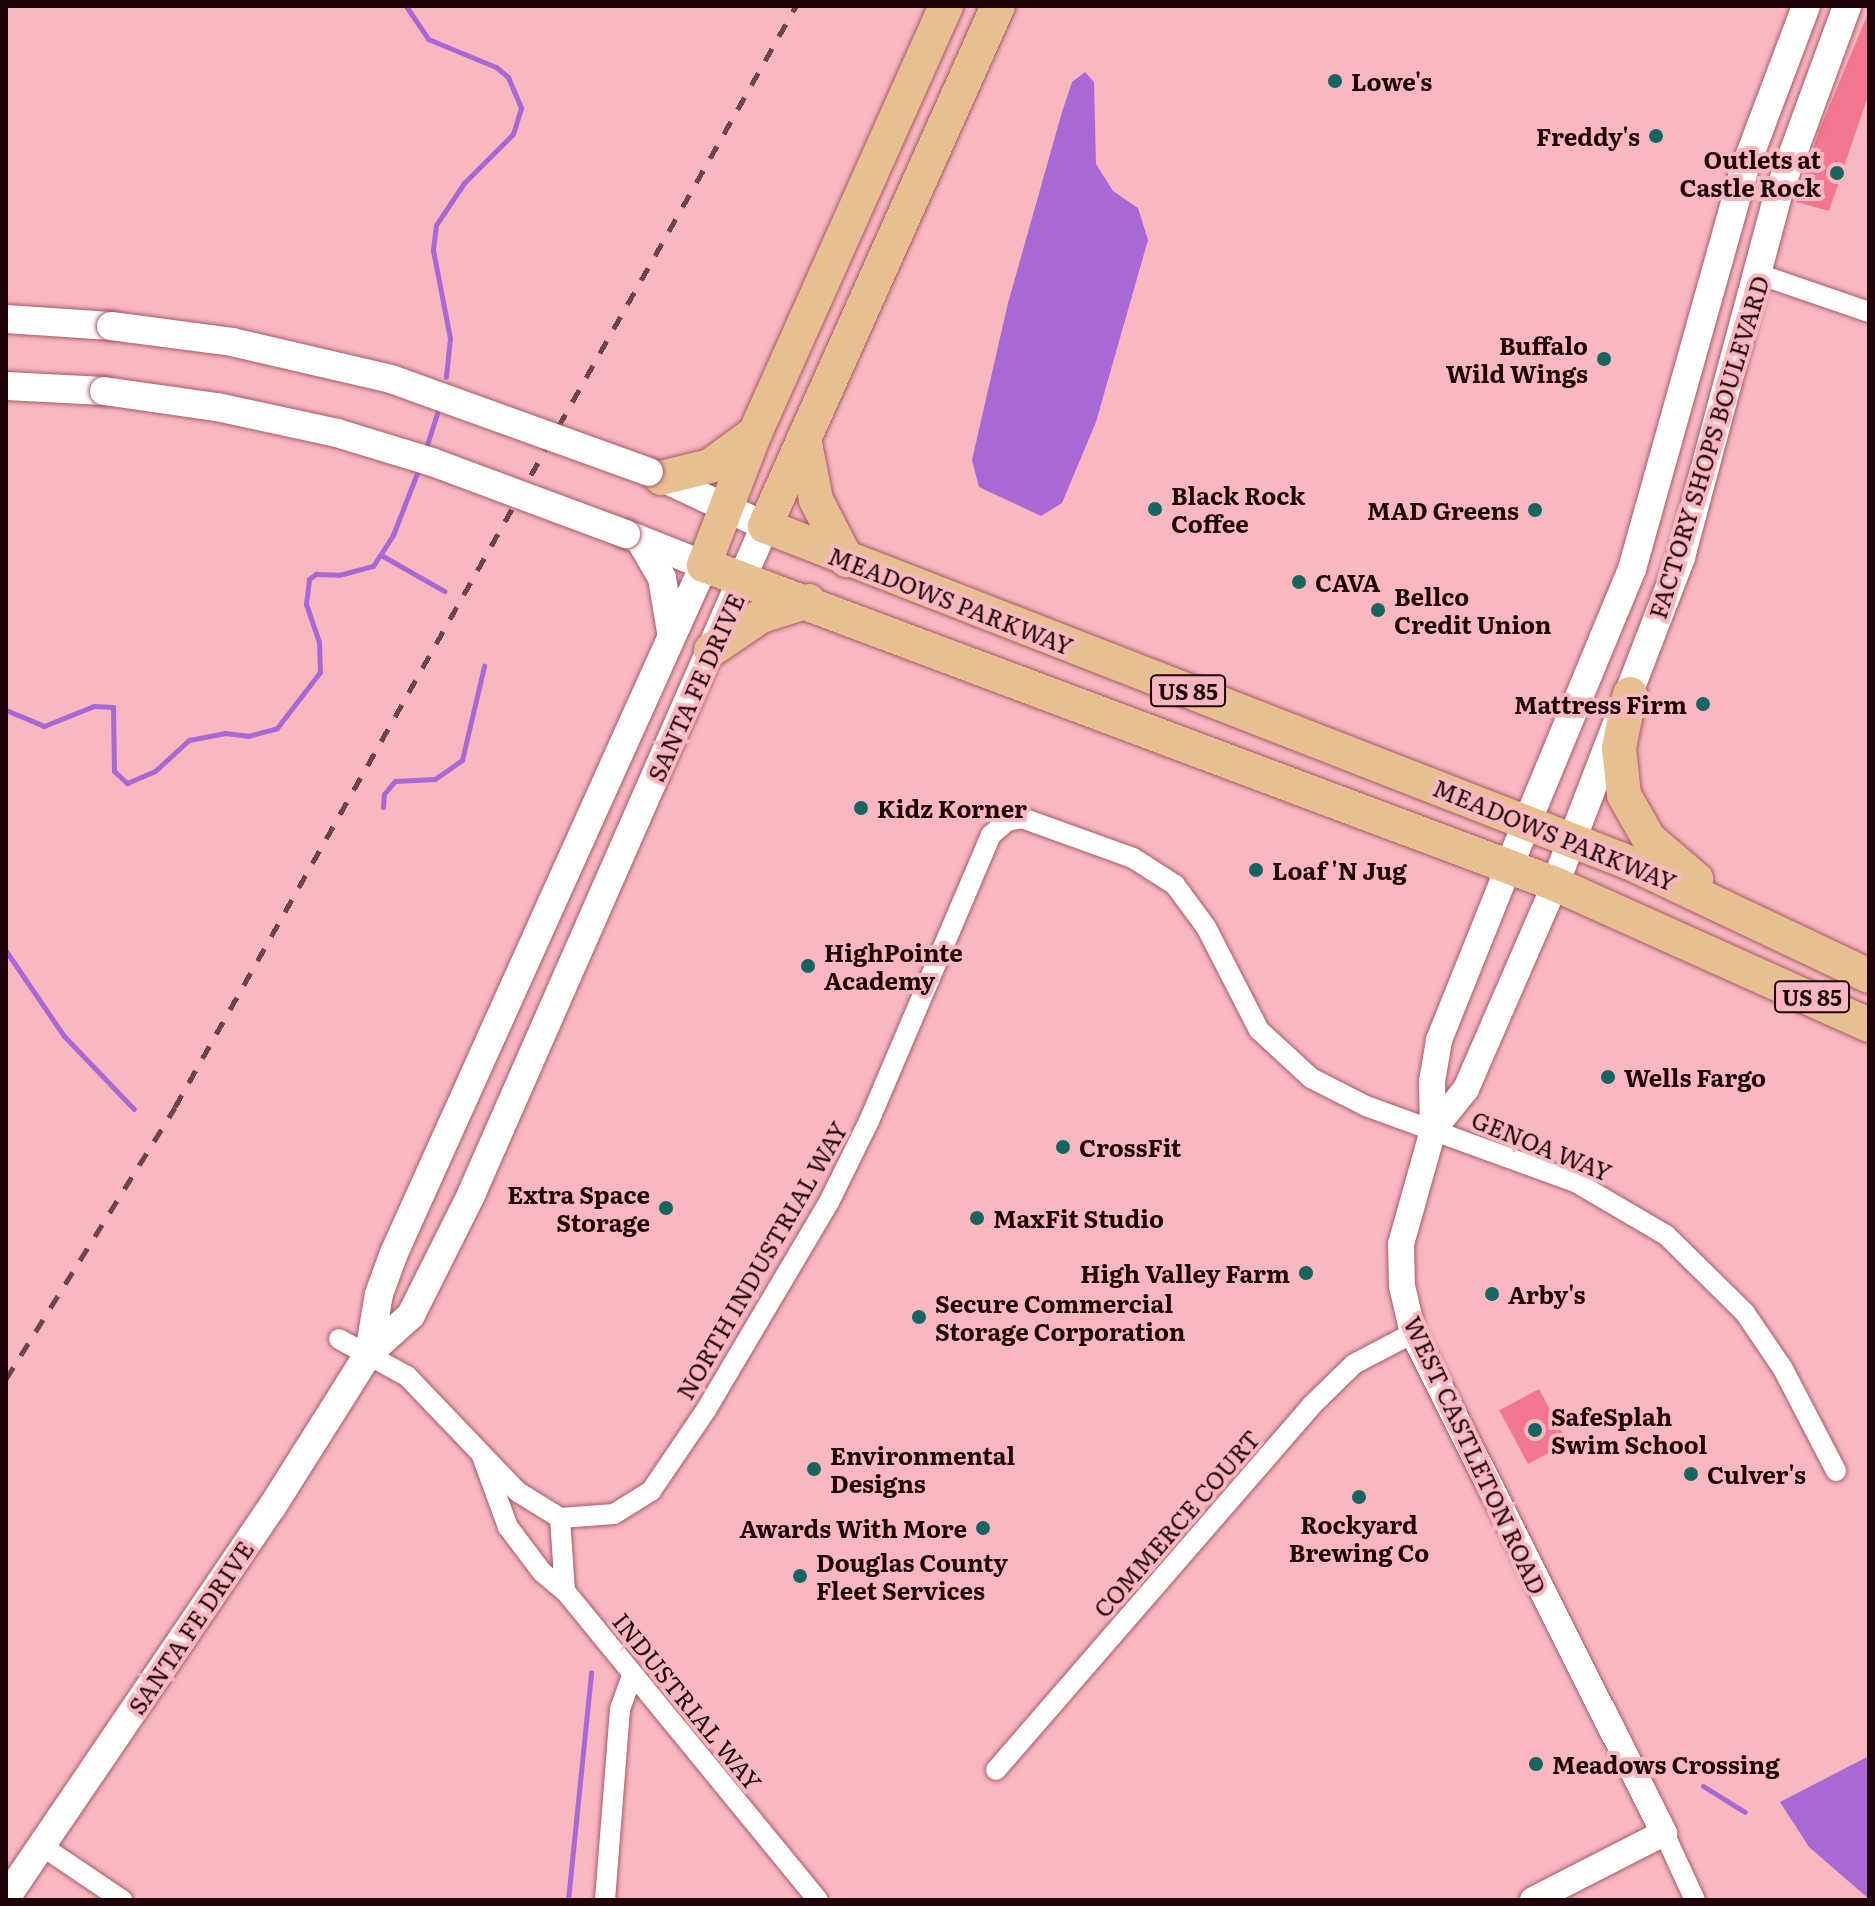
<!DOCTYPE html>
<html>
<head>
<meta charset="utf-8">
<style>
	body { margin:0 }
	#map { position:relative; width:1875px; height:1906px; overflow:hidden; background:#f9b7c0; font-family:Literata,serif }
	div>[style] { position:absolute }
	.green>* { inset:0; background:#f3778f; transform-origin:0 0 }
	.water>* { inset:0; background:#a869d5 }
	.stream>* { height:5px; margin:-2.5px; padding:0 2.5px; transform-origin:2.5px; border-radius:2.5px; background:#a869d5 }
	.roads { filter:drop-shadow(0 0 2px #a45b68) drop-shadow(0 0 2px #a45b68) }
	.minor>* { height:20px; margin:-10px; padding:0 10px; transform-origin:10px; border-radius:10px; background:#fff }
	.tertiary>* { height:26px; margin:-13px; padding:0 13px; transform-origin:13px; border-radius:13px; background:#fff }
	.secondary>* { height:28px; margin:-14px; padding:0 14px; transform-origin:14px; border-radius:14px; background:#fff }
	.trunk>* { height:34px; margin:-17px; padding:0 17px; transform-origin:17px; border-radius:17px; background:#e8bf90 }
	.rail>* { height:5px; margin-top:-2.5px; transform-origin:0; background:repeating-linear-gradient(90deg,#6d444b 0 14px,transparent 0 28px) }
	.bridges { filter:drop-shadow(0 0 2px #a45b68) drop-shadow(0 0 2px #a45b68) }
	.secondary-bridge>* { height:28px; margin:-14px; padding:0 14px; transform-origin:14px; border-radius:14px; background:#fff }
	.dots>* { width:22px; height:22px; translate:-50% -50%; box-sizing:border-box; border:4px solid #f9b7c0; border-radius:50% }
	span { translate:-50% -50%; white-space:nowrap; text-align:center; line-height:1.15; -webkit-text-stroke:8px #f9b7c0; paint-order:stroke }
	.shield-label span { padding:2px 6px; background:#f9b7c0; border:2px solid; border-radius:6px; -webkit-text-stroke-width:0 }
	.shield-label { font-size:22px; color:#1e0409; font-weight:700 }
	.poi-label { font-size:24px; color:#1e0409; font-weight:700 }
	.left { translate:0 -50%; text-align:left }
	.right { translate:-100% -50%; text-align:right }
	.street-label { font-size:24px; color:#1e0409 }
	.frame { position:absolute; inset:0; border:8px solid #1e0409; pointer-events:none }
</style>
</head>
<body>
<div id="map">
	<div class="green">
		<i style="clip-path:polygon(1869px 11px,1869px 93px,1829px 211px,1796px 202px,1819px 131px)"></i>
		<i style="left:1539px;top:1389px;width:61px;height:45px;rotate:62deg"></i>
	</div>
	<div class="water">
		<i style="clip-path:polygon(1085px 72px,1094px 82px,1096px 164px,1113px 191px,1138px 208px,1148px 240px,1096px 422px,1062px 503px,1041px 516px,979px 487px,972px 460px,1008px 303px,1062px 112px,1072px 82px)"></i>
		<i style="clip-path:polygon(1869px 1756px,1869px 1899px,1809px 1847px,1780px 1802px)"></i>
	</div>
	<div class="stream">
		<i style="left:406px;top:6px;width:40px;rotate:56deg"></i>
		<i style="left:428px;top:39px;width:74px;rotate:22.4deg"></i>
		<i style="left:496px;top:67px;width:16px;rotate:40deg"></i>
		<i style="left:508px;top:77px;width:34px;rotate:67deg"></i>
		<i style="left:521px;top:108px;width:27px;rotate:107deg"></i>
		<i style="left:513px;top:134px;width:69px;rotate:135deg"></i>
		<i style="left:464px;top:183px;width:50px;rotate:123.7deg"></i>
		<i style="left:436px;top:225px;width:25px;rotate:97deg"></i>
		<i style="left:433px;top:250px;width:90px;rotate:79.1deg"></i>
		<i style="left:450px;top:338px;width:39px;rotate:96deg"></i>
		<i style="left:425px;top:451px;width:46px;rotate:-72.3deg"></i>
		<i style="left:381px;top:555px;width:73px;rotate:29.7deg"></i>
		<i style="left:6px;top:710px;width:41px;rotate:22.8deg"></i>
		<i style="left:44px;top:726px;width:54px;rotate:-21.8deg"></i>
		<i style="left:94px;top:706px;width:19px;rotate:3deg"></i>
		<i style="left:113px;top:707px;width:64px;rotate:89.1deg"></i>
		<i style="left:114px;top:771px;width:18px;rotate:43deg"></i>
		<i style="left:127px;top:783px;width:30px;rotate:-23deg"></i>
		<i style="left:155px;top:771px;width:46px;rotate:-42.4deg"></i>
		<i style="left:189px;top:740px;width:37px;rotate:-11deg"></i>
		<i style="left:225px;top:733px;width:23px;rotate:7deg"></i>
		<i style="left:248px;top:736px;width:30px;rotate:-15deg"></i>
		<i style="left:277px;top:728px;width:71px;rotate:-52.5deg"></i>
		<i style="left:320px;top:672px;width:30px;rotate:-92deg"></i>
		<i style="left:319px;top:642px;width:40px;rotate:-108.9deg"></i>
		<i style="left:306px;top:604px;width:25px;rotate:-83deg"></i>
		<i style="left:309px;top:579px;width:9px;rotate:-36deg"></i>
		<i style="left:316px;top:574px;width:23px;rotate:2deg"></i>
		<i style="left:339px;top:575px;width:35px;rotate:-15deg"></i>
		<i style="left:373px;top:566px;width:37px;rotate:-57deg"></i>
		<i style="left:393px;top:535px;width:72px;rotate:-68.8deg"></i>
		<i style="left:383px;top:807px;width:13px;rotate:-86deg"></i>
		<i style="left:384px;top:794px;width:17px;rotate:-50deg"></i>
		<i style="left:395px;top:781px;width:40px;rotate:-2.9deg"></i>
		<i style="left:435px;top:779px;width:33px;rotate:-35deg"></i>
		<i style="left:462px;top:760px;width:97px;rotate:-76.8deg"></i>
		<i style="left:6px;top:951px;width:103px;rotate:55.7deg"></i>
		<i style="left:64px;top:1036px;width:101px;rotate:46.2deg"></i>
		<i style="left:1703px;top:1786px;width:49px;rotate:31.8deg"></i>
		<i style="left:568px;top:1900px;width:229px;rotate:-84.2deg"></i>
	</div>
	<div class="roads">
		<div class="minor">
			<i style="left:1761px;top:275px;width:114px;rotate:18.9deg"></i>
			<i style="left:339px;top:1339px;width:77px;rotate:28.6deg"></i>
			<i style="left:407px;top:1376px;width:161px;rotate:46.3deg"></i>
			<i style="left:518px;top:1492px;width:49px;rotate:31.8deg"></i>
			<i style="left:560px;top:1518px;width:54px;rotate:-4.2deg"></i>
			<i style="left:614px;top:1514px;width:44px;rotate:-31.9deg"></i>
			<i style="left:651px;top:1491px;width:98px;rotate:-55.8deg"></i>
			<i style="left:706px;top:1410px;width:242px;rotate:-59.4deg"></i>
			<i style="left:829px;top:1202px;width:90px;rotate:-63.7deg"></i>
			<i style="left:869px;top:1121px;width:311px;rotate:-66.9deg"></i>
			<i style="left:991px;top:835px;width:21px;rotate:-41deg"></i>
			<i style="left:1007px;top:821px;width:15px;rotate:-11deg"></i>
			<i style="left:1022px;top:818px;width:118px;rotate:19.8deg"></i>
			<i style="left:1133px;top:858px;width:50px;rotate:32.7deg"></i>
			<i style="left:1175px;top:885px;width:52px;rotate:53.6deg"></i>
			<i style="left:1206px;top:927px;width:116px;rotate:62.8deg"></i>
			<i style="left:1259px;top:1030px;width:71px;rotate:42.7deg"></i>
			<i style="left:1311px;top:1078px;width:62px;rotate:27deg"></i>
			<i style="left:1366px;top:1106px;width:225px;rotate:20deg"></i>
			<i style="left:1577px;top:1183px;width:103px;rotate:30.3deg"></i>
			<i style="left:1666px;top:1235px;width:111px;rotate:44.6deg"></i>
			<i style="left:1745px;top:1313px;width:68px;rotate:55.8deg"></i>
			<i style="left:1783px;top:1369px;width:115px;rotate:62.5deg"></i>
			<i style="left:482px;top:1456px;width:76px;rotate:69.9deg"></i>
			<i style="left:508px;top:1527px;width:56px;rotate:52.9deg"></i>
			<i style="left:542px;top:1572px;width:30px;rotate:40deg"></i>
			<i style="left:560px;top:1518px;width:73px;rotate:86.1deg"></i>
			<i style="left:565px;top:1591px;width:399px;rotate:50.7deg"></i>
			<i style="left:996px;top:1770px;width:481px;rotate:-49.1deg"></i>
			<i style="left:1311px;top:1406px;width:60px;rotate:-44.3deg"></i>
			<i style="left:1354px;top:1364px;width:67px;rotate:-27.7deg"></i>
			<i style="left:1664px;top:1833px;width:74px;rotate:65.2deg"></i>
			<i style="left:42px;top:1846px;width:97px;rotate:34deg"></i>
			<i style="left:605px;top:1900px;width:192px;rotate:-85.5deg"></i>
			<i style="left:620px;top:1709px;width:37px;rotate:-70deg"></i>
		</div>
		<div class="tertiary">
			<i style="left:1433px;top:1130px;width:48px;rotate:-91.2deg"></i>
			<i style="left:1432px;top:1082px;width:43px;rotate:-80.5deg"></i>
			<i style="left:1439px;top:1040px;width:188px;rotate:-68.1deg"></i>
			<i style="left:1533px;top:1900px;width:147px;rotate:-27.1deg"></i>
			<i style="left:1664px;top:1833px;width:559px;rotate:-116.66deg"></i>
			<i style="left:1413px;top:1333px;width:48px;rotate:-103.2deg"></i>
			<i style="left:1402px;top:1286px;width:42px;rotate:-91.4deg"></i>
			<i style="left:1401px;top:1244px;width:118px;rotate:-74.3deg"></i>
			<i style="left:1433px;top:1130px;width:53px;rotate:-51.2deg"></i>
			<i style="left:1466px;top:1089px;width:223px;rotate:-66.5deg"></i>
		</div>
		<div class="secondary">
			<i style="left:6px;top:319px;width:105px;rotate:3.8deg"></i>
			<i style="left:6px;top:386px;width:98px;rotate:2.9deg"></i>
			<i style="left:640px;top:540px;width:44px;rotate:59.9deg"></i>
			<i style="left:662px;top:578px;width:55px;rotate:80.5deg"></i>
			<i style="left:1509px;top:866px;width:321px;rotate:-67.5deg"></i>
			<i style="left:1632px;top:569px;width:411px;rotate:-74.3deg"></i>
			<i style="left:1743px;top:173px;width:178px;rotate:-69.3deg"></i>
			<i style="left:1555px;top:884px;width:350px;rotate:-68.9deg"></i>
			<i style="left:1681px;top:557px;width:376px;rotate:-75deg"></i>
			<i style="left:1778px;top:194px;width:200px;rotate:-69.8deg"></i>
			<i style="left:369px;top:1353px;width:60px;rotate:-80.4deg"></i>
			<i style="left:379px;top:1294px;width:44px;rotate:-69.9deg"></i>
			<i style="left:394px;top:1253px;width:755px;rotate:-65.74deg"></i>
			<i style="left:704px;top:565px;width:84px;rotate:-158.3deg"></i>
			<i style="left:6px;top:1898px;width:473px;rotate:-55.8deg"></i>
			<i style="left:272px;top:1507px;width:182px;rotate:-57.8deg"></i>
			<i style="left:369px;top:1353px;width:57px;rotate:-42.1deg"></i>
			<i style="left:411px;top:1315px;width:134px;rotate:-63.4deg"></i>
			<i style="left:471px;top:1195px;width:731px;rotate:-66.28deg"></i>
			<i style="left:765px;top:526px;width:123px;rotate:-154.9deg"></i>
		</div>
		<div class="trunk">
			<i style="left:946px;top:6px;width:468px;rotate:114.1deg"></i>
			<i style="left:755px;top:433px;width:142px;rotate:111.1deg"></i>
			<i style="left:704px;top:565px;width:909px;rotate:20.55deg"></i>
			<i style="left:1555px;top:884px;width:344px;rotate:24.2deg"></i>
			<i style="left:998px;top:6px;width:570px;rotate:114.14deg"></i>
			<i style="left:765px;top:526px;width:928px;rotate:21.29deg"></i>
			<i style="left:1630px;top:863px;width:264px;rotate:25.3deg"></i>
			<i style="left:804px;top:438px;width:63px;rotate:79deg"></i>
			<i style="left:816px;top:500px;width:68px;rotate:62.7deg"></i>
			<i style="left:661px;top:478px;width:50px;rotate:-13.8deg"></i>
			<i style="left:710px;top:466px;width:56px;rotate:-36.3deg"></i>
			<i style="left:711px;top:650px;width:60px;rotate:-34.2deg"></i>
			<i style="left:761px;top:616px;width:50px;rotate:-17.4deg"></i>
			<i style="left:1630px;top:694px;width:55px;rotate:101.5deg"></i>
			<i style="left:1619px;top:748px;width:47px;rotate:83.9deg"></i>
			<i style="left:1624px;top:795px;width:51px;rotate:60.4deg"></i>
			<i style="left:1649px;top:839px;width:62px;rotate:40.4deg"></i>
		</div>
	</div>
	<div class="rail">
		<i style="left:531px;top:475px;width:539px;rotate:-60.53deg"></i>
		<i style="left:6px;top:1379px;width:320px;rotate:-58.1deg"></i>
		<i style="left:175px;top:1107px;width:686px;rotate:-60.6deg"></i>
	</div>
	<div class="bridges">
		<div class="secondary-bridge">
			<i style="left:111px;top:326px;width:122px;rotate:7.5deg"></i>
			<i style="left:232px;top:342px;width:163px;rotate:13.1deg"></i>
			<i style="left:391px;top:379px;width:274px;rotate:19.8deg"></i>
			<i style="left:104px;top:391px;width:114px;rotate:8.1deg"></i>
			<i style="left:217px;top:407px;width:123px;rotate:12.2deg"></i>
			<i style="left:337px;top:433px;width:99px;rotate:17deg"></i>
			<i style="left:432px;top:462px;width:207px;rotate:20.4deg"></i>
		</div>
	</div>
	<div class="dots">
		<i style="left:1335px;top:81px;background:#176560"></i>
		<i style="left:1656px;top:136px;background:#176560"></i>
		<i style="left:1837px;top:173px;background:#176560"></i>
		<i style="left:1604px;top:359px;background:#176560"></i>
		<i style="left:1155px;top:509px;background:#176560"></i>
		<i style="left:1535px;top:510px;background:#176560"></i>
		<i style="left:1299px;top:582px;background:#176560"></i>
		<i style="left:1378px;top:610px;background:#176560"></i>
		<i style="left:1703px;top:704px;background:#176560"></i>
		<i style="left:861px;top:808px;background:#176560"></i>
		<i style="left:1256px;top:870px;background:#176560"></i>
		<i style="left:808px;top:966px;background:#176560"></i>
		<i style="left:1608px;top:1077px;background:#176560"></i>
		<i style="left:1063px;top:1147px;background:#176560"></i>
		<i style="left:666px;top:1208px;background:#176560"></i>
		<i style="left:977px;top:1218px;background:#176560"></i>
		<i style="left:1306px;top:1273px;background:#176560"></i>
		<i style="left:1492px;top:1294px;background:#176560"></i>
		<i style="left:919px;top:1317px;background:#176560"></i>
		<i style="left:1535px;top:1430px;background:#176560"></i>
		<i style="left:814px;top:1469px;background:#176560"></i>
		<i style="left:1691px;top:1474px;background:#176560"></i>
		<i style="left:1359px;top:1497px;background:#176560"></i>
		<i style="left:983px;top:1528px;background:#176560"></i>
		<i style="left:800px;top:1576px;background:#176560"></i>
		<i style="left:1536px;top:1764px;background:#176560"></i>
	</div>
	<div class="shield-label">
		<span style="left:1188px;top:691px">US 85</span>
		<span style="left:1812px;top:997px">US 85</span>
	</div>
	<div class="poi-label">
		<span class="left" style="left:1351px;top:81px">Lowe's</span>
		<span class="right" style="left:1640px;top:136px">Freddy's</span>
		<span class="right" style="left:1821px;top:173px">Outlets at<br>Castle Rock</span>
		<span class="right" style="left:1588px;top:359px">Buffalo<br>Wild Wings</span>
		<span class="left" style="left:1171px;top:509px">Black Rock<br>Coffee</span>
		<span class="right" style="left:1519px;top:510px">MAD Greens</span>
		<span class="left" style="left:1315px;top:582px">CAVA</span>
		<span class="left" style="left:1394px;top:610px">Bellco<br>Credit Union</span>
		<span class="right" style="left:1687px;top:704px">Mattress Firm</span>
		<span class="left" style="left:877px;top:808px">Kidz Korner</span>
		<span class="left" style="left:1272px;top:870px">Loaf 'N Jug</span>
		<span class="left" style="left:824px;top:966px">HighPointe<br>Academy</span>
		<span class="left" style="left:1624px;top:1077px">Wells Fargo</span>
		<span class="left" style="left:1079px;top:1147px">CrossFit</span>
		<span class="right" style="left:650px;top:1208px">Extra Space<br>Storage</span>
		<span class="left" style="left:993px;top:1218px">MaxFit Studio</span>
		<span class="right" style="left:1290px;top:1273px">High Valley Farm</span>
		<span class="left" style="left:1508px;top:1294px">Arby's</span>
		<span class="left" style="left:935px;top:1317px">Secure Commercial<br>Storage Corporation</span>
		<span class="left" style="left:1551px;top:1430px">SafeSplah<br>Swim School</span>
		<span class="left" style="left:830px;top:1469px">Environmental<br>Designs</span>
		<span class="left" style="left:1707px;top:1474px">Culver's</span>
		<span style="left:1359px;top:1538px">Rockyard<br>Brewing Co</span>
		<span class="right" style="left:967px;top:1528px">Awards With More</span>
		<span class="left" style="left:816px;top:1576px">Douglas County<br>Fleet Services</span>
		<span class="left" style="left:1552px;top:1764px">Meadows Crossing</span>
	</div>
	<div class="street-label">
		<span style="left:1708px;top:447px;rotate:-73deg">FACTORY SHOPS BOULEVARD</span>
		<span style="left:951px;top:600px;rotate:21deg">MEADOWS PARKWAY</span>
		<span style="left:695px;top:687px;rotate:-66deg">SANTA FE DRIVE</span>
		<span style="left:1555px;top:834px;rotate:22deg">MEADOWS PARKWAY</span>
		<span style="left:1542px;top:1145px;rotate:22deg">GENOA WAY</span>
		<span style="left:761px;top:1260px;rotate:-60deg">NORTH INDUSTRIAL WAY</span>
		<span style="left:1476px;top:1455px;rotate:65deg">WEST CASTLETON ROAD</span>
		<span style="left:1176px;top:1523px;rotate:-49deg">COMMERCE COURT</span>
		<span style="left:190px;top:1627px;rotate:-56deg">SANTA FE DRIVE</span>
		<span style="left:688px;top:1701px;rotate:51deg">INDUSTRIAL WAY</span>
	</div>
	<div class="frame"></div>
</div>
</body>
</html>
